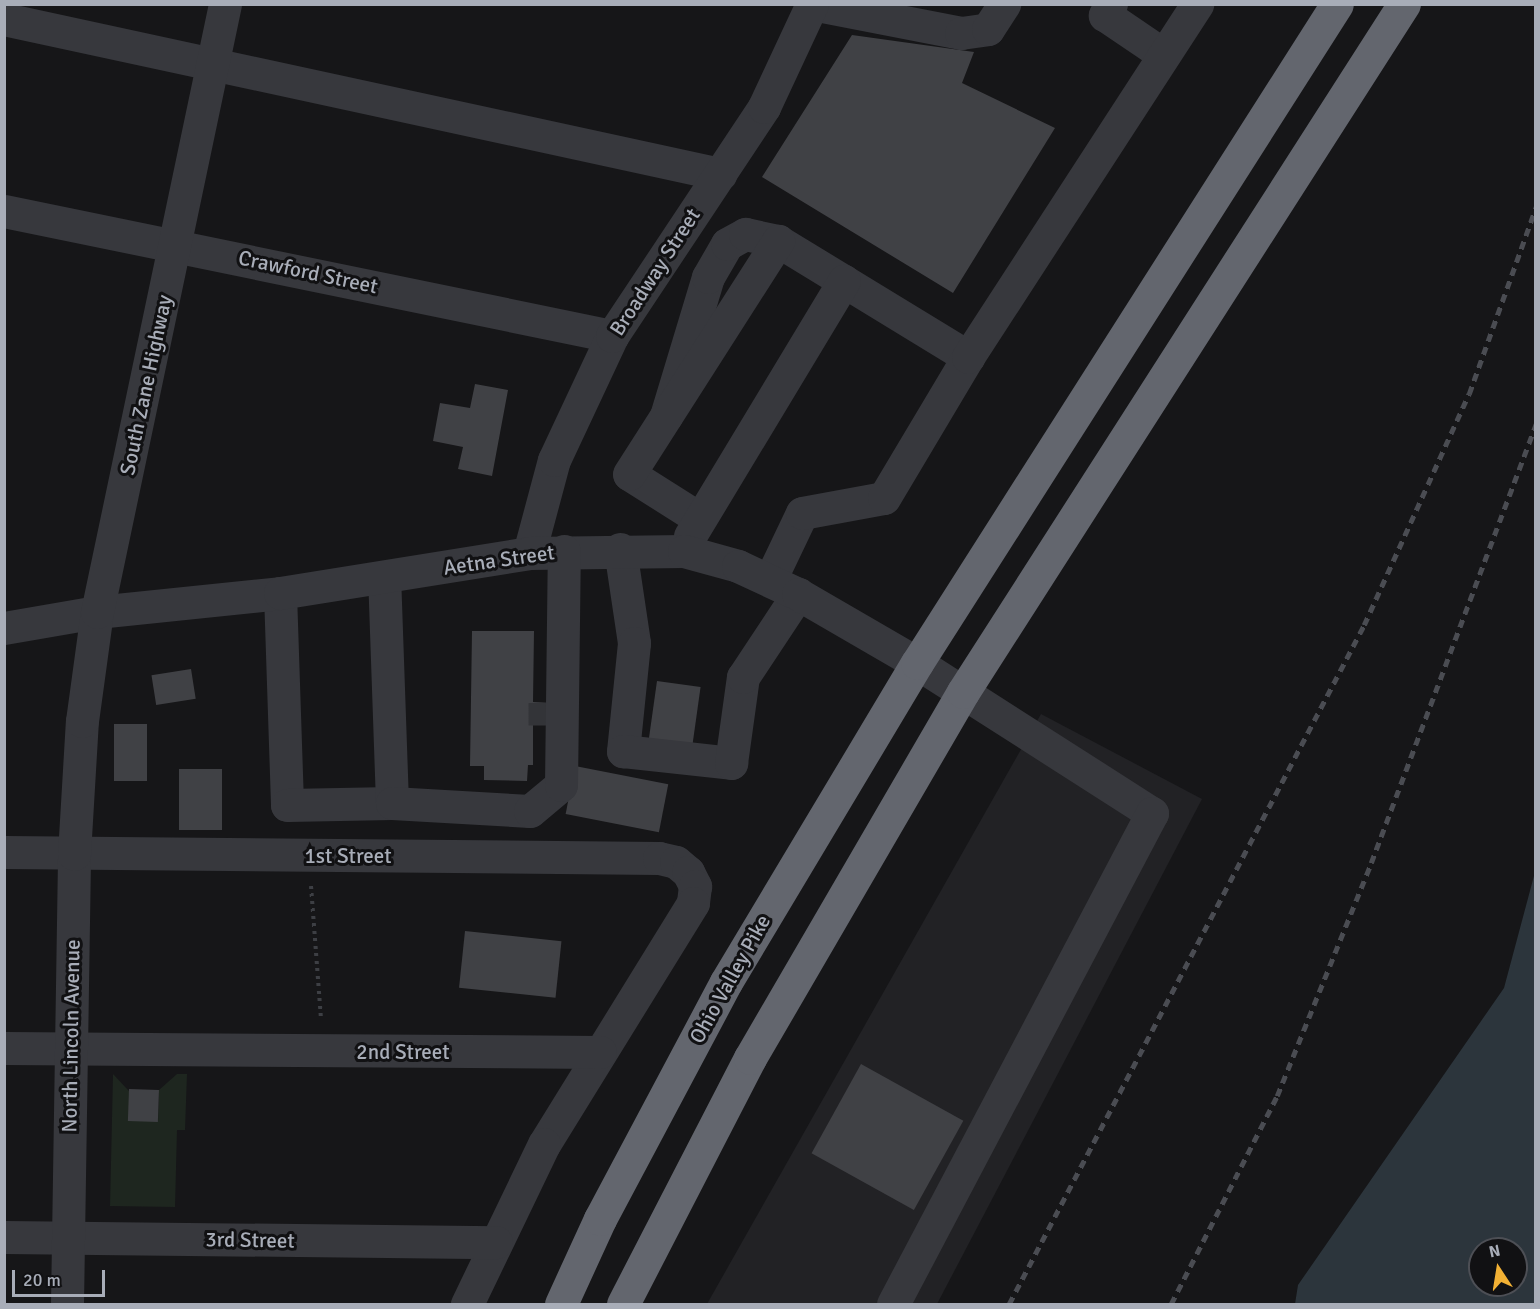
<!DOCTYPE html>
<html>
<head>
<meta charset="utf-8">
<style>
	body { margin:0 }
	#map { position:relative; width:1540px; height:1309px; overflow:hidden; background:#161618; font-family:Signika,sans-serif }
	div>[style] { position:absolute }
	.built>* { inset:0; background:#222225 }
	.green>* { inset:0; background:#1e261f }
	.water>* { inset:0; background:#2c353c }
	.building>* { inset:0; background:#404145; transform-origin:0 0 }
	.minor-tunnel>* { height:33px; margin-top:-16.5px; transform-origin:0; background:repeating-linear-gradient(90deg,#333438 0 33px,transparent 0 49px) }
	.path>* { height:4px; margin-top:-2px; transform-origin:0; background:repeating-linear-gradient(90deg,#3d3f44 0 3px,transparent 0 7.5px) }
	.minor>* { height:33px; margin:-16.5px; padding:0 16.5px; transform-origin:16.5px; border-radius:16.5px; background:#37383d }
	.highway>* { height:33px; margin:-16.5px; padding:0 16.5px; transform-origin:16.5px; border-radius:16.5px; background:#63666e }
	.rail>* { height:4.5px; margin-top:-2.25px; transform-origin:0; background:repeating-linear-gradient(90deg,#4a4c52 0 8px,transparent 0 14px) }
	span { translate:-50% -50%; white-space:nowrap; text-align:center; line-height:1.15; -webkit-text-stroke:6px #111113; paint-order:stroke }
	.street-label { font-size:21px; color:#a8adb8 }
	.frame { position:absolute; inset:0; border:6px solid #a8adb8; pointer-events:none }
	.north { position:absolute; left:1468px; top:1237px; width:60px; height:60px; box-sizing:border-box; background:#111113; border:2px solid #4d4f55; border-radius:50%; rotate:348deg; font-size:16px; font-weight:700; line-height:24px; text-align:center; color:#a8adb8 }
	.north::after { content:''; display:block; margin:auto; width:21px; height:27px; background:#f2b134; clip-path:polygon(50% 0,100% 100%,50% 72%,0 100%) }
	.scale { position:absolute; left:12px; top:1270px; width:93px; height:27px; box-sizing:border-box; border:3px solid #a8adb8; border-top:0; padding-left:8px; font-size:18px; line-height:21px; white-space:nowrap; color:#a8adb8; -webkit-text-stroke:4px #111113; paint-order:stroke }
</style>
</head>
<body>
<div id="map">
	<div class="built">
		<i style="clip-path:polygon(1041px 714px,1202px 799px,937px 1304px,707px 1304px)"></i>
	</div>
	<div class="green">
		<i style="clip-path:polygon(113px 1074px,158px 1122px,159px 1090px,177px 1074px,187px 1074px,185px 1130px,177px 1130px,175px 1207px,110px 1206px)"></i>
	</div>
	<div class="water">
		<i style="clip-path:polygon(evenodd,1535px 872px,1535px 1304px,1295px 1304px,1298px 1285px,1504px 988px,1535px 872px,1480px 1249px,1516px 1249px,1516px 1285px,1480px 1285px,1480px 1249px)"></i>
	</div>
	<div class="building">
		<i style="clip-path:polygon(852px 35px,974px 52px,962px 83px,1055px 128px,953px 293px,762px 177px)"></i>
		<i style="clip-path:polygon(475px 384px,508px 390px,492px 476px,458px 469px,463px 447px,433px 441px,440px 403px,470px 408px)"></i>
		<i style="clip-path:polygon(472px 631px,534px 631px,533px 702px,553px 703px,553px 725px,533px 725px,533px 765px,528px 765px,527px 781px,484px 780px,484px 766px,470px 766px)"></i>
		<i style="left:191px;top:669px;width:30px;height:40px;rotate:81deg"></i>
		<i style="left:657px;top:681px;width:44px;height:69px;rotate:8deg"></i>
		<i style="left:114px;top:724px;width:33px;height:57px"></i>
		<i style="left:575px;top:766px;width:95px;height:49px;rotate:11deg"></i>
		<i style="left:179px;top:769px;width:43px;height:61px"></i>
		<i style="left:465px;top:931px;width:97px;height:57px;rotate:6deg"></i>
		<i style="left:861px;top:1064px;width:117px;height:102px;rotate:29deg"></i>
		<i style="left:129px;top:1089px;width:30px;height:32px;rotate:2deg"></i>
	</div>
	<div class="minor-tunnel">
		<i style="left:545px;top:702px;width:23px;rotate:90deg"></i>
	</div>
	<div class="path">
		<i style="left:311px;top:886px;width:134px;rotate:85.7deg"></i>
	</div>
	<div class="minor">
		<i style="left:812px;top:4px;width:152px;rotate:11deg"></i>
		<i style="left:961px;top:33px;width:27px;rotate:-8deg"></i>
		<i style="left:988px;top:29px;width:30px;rotate:-57deg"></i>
		<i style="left:1111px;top:4px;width:13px;rotate:119deg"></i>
		<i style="left:1105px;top:15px;width:71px;rotate:34.1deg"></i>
		<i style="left:4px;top:19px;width:733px;rotate:12.21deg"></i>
		<i style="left:4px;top:211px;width:621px;rotate:11.62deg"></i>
		<i style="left:666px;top:416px;width:145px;rotate:-73.2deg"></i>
		<i style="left:708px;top:277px;width:38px;rotate:-60deg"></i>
		<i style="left:727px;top:244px;width:21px;rotate:-29deg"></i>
		<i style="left:745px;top:234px;width:34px;rotate:12deg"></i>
		<i style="left:778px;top:241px;width:223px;rotate:31.4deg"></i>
		<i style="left:697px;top:517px;width:80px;rotate:-147.7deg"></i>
		<i style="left:629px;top:474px;width:277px;rotate:-57.4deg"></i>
		<i style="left:690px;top:536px;width:298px;rotate:-58.9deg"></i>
		<i style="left:620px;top:549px;width:95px;rotate:81.5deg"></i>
		<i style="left:634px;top:643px;width:109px;rotate:95.8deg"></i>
		<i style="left:623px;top:751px;width:109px;rotate:6.3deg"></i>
		<i style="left:731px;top:763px;width:87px;rotate:-82.1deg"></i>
		<i style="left:743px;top:677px;width:100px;rotate:-56.5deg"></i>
		<i style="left:529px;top:553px;width:96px;rotate:-75deg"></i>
		<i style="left:554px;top:460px;width:137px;rotate:-64.9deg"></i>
		<i style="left:612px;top:336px;width:275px;rotate:-56.4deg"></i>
		<i style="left:764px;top:107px;width:114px;rotate:-65deg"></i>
		<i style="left:770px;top:580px;width:74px;rotate:-64.5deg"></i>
		<i style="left:802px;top:513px;width:83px;rotate:-10.4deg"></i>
		<i style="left:884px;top:498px;width:164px;rotate:-59.2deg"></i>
		<i style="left:968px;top:357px;width:421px;rotate:-57deg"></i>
		<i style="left:280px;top:593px;width:212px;rotate:88.1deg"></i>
		<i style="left:287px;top:805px;width:105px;rotate:-1.1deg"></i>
		<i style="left:392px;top:803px;width:226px;rotate:-92deg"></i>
		<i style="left:4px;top:628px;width:94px;rotate:-9.8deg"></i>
		<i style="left:97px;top:612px;width:184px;rotate:-5.9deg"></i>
		<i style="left:280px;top:593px;width:252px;rotate:-9.1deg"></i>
		<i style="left:529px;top:553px;width:155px;rotate:-0.7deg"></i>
		<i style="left:684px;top:551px;width:56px;rotate:15.5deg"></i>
		<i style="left:738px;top:566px;width:66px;rotate:25deg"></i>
		<i style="left:798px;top:594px;width:138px;rotate:30.1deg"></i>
		<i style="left:917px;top:663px;width:279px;rotate:32.6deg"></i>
		<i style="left:1152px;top:813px;width:555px;rotate:117.81deg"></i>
		<i style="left:392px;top:803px;width:138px;rotate:3.3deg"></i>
		<i style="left:530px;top:811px;width:40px;rotate:-40deg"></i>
		<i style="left:561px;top:785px;width:234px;rotate:-89.3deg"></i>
		<i style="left:4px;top:852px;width:655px;rotate:0.52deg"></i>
		<i style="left:659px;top:858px;width:17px;rotate:13deg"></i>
		<i style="left:676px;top:862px;width:16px;rotate:40deg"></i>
		<i style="left:688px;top:872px;width:16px;rotate:63deg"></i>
		<i style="left:695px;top:886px;width:17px;rotate:97deg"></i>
		<i style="left:693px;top:903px;width:283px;rotate:121.7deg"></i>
		<i style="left:544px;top:1144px;width:178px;rotate:115.7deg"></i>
		<i style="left:4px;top:1048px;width:596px;rotate:0.38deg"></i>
		<i style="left:4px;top:1237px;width:492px;rotate:0.6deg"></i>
		<i style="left:67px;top:1304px;width:450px;rotate:-89.1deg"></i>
		<i style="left:74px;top:854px;width:133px;rotate:-86.6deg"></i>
		<i style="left:82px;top:721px;width:110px;rotate:-82.2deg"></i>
		<i style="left:97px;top:612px;width:621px;rotate:-78.11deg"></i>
	</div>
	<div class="highway">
		<i style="left:561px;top:1304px;width:94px;rotate:-65.4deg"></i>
		<i style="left:600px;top:1219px;width:268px;rotate:-62deg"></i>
		<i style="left:726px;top:982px;width:372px;rotate:-59.1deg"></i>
		<i style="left:917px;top:663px;width:781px;rotate:-57.49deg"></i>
		<i style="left:623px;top:1304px;width:277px;rotate:-62.7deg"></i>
		<i style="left:750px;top:1058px;width:423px;rotate:-59.8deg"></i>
		<i style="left:963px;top:692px;width:817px;rotate:-57.34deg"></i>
	</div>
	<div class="rail">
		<i style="left:1009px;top:1304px;width:766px;rotate:-62.4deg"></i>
		<i style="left:1364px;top:625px;width:254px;rotate:-65.6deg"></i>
		<i style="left:1469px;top:394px;width:199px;rotate:-70.3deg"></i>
		<i style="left:1171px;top:1304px;width:233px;rotate:-63deg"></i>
		<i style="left:1277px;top:1096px;width:251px;rotate:-68deg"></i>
		<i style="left:1371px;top:863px;width:469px;rotate:-69.4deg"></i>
	</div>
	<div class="street-label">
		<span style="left:308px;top:272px;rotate:12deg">Crawford Street</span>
		<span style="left:655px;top:272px;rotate:-57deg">Broadway Street</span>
		<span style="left:146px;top:385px;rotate:-78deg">South Zane Highway</span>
		<span style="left:499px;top:560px;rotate:-8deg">Aetna Street</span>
		<span style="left:348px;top:856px">1st Street</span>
		<span style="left:730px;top:979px;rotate:-61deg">Ohio Valley Pike</span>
		<span style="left:71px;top:1036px;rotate:-89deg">North Lincoln Avenue</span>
		<span style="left:403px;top:1052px">2nd Street</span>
		<span style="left:250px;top:1240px;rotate:1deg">3rd Street</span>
	</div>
	<div class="frame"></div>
	<div class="north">N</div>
	<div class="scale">20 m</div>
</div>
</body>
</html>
